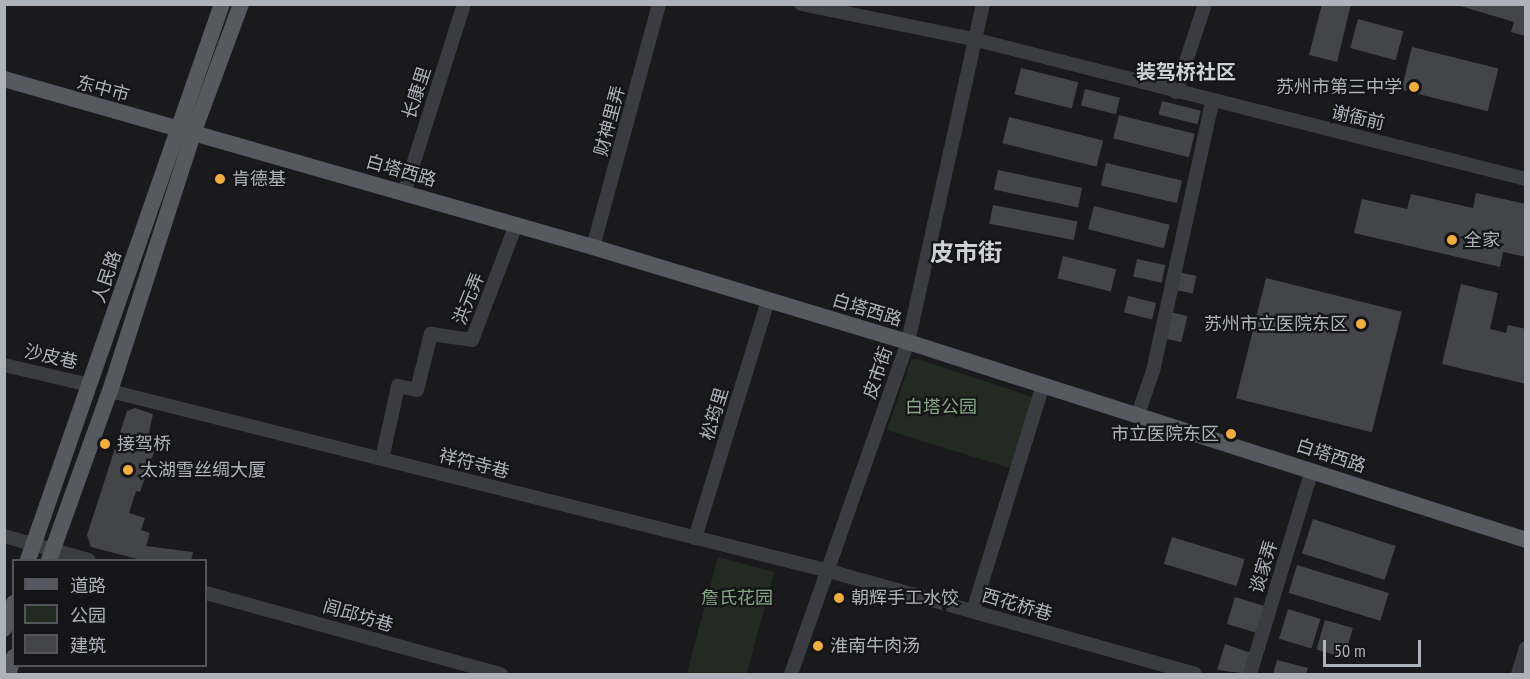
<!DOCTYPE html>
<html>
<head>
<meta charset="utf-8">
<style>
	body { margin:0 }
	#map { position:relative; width:1530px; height:679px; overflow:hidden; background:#1a1a1c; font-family:"PT Sans Narrow","Noto Sans SC",sans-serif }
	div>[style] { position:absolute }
	.green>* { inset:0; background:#222a22; transform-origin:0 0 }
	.building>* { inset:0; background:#444549; transform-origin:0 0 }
	.minor>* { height:14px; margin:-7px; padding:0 7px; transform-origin:7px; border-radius:7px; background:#3b3c41 }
	.major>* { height:16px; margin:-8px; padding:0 8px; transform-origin:8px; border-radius:8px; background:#575960 }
	.dots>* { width:16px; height:16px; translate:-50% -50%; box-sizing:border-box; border:3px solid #151517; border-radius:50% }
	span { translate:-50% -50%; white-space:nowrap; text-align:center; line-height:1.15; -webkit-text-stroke:4.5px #151517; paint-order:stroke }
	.poi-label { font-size:18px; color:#adb2bb }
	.right { translate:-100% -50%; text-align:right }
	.left { translate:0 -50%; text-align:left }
	.street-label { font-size:18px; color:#adb2bb }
	.park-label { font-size:18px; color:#84a684 }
	.neighbourhood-label { font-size:20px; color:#ced1d7; font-weight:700 }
	.district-label { font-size:24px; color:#ced1d7; font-weight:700 }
	.frame { position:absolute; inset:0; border:6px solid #adb2bb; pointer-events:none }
	.legend { position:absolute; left:12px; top:559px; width:195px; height:108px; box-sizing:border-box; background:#151517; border:2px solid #525459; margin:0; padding:8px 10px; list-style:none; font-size:18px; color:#adb2bb }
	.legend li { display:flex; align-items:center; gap:12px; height:30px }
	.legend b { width:30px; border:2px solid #525459 }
	.scale { position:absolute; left:1323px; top:640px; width:98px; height:27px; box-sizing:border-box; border:3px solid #adb2bb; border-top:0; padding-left:8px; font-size:18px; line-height:21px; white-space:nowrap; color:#adb2bb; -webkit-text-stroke:4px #151517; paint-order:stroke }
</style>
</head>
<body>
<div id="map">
	<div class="green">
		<i style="clip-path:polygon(918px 359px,1039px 399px,1016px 470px,887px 430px,911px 360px)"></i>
		<i style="left:718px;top:557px;width:58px;height:121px;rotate:15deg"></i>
	</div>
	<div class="building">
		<i style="clip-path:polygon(1322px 4px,1351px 4px,1337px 62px,1309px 55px)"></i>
		<i style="clip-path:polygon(1454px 4px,1526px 4px,1526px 36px,1511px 32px,1514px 22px)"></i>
		<i style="left:1358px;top:19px;width:47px;height:30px;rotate:15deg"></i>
		<i style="left:1412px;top:47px;width:89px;height:44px;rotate:14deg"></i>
		<i style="left:1021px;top:68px;width:59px;height:27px;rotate:14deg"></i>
		<i style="left:1085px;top:89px;width:36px;height:17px;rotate:14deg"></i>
		<i style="left:1162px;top:101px;width:40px;height:14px;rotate:14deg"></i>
		<i style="left:1119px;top:115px;width:78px;height:24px;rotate:14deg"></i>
		<i style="left:1009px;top:117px;width:97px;height:27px;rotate:14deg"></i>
		<i style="left:1106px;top:163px;width:78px;height:23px;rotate:13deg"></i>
		<i style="left:998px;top:170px;width:86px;height:20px;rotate:12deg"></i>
		<i style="clip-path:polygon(1476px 193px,1526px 204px,1526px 257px,1503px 252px,1500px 267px,1354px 233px,1362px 199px,1407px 209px,1411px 194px,1473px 208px)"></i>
		<i style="left:993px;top:205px;width:86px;height:19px;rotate:11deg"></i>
		<i style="left:1094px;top:206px;width:78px;height:24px;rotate:14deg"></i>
		<i style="left:1063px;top:256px;width:55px;height:23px;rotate:14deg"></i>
		<i style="left:1137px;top:259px;width:29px;height:18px;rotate:12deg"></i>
		<i style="left:1173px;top:271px;width:24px;height:18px;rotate:12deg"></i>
		<i style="left:1266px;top:278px;width:140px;height:124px;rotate:14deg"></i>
		<i style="clip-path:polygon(1461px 284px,1498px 293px,1490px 329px,1506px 333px,1508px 325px,1526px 329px,1526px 384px,1442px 364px)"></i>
		<i style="left:1128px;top:296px;width:29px;height:17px;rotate:14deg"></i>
		<i style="left:1166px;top:311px;width:22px;height:27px;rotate:13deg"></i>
		<i style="clip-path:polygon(135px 408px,153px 414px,148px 437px,153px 439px,150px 447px,155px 449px,140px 492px,136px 491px,129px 513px,145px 518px,141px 530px,150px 533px,146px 546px,193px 552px,191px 560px,141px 560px,91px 547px,87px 535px,127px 411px)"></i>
		<i style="left:1313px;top:519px;width:87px;height:36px;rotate:18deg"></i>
		<i style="left:1172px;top:537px;width:76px;height:28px;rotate:17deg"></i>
		<i style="left:1297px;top:565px;width:96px;height:29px;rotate:17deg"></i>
		<i style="left:1235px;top:597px;width:34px;height:28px;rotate:17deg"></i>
		<i style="left:1288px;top:609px;width:34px;height:31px;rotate:17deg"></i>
		<i style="left:1325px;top:620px;width:29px;height:31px;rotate:16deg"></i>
		<i style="clip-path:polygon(1225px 644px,1254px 654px,1248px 674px,1217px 670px)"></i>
		<i style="clip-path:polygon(1277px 660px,1308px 668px,1306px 674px,1273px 674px)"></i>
	</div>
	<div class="minor">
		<i style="left:801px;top:4px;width:176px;rotate:11.5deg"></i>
		<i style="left:973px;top:39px;width:570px;rotate:14.21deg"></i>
		<i style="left:1176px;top:92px;width:93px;rotate:-71.8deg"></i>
		<i style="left:404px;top:193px;width:198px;rotate:-72.4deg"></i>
		<i style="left:593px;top:247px;width:252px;rotate:-74.8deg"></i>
		<i style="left:4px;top:365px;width:88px;rotate:13.1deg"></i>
		<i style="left:110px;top:391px;width:741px;rotate:14.05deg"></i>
		<i style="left:829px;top:571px;width:380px;rotate:15.7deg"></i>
		<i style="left:1138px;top:414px;width:46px;rotate:-70.8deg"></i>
		<i style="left:1153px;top:371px;width:275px;rotate:-77.6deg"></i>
		<i style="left:382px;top:459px;width:75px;rotate:-77.6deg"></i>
		<i style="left:398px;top:386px;width:19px;rotate:12deg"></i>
		<i style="left:417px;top:390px;width:58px;rotate:-76deg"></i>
		<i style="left:431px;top:334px;width:41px;rotate:8.3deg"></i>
		<i style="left:472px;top:340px;width:123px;rotate:-69.1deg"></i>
		<i style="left:4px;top:536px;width:88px;rotate:15.8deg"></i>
		<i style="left:695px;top:538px;width:249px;rotate:-72.9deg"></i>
		<i style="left:206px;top:593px;width:306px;rotate:15.4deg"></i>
		<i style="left:973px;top:611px;width:237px;rotate:-72.8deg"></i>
		<i style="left:791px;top:674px;width:352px;rotate:-70.6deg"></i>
		<i style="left:908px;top:342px;width:346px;rotate:-77.5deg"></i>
		<i style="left:1250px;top:674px;width:213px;rotate:-73.1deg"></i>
		<i style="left:1518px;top:674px;width:27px;rotate:-73deg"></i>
	</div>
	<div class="major">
		<i style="left:4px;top:79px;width:612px;rotate:15.92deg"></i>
		<i style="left:593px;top:247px;width:329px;rotate:16.8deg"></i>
		<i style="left:908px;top:342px;width:649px;rotate:17.76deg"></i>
		<i style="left:28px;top:560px;width:589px;rotate:-70.77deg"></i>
		<i style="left:49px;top:560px;width:180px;rotate:-70.2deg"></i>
		<i style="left:110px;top:391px;width:273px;rotate:-72.1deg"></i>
		<i style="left:194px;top:131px;width:135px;rotate:-69.7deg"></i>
		<i style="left:4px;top:629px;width:28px;rotate:-69deg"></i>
		<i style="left:8px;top:674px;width:18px;rotate:-71deg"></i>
	</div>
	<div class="dots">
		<i style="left:1414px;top:87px;background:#f1ad3d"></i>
		<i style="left:220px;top:179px;background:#f1ad3d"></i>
		<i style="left:1452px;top:240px;background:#f1ad3d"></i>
		<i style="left:1361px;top:324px;background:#f1ad3d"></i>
		<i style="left:1231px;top:434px;background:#f1ad3d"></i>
		<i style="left:105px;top:444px;background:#f1ad3d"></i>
		<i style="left:128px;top:470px;background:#f1ad3d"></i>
		<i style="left:839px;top:598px;background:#f1ad3d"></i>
		<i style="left:818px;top:646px;background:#f1ad3d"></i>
	</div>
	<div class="poi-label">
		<span class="right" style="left:1402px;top:87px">苏州市第三中学</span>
		<span class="left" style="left:232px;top:179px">肯德基</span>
		<span class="left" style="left:1464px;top:240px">全家</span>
		<span class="right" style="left:1348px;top:324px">苏州市立医院东区</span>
		<span class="right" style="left:1219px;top:434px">市立医院东区</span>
		<span class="left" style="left:117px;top:444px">接驾桥</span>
		<span class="left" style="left:140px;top:470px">太湖雪丝绸大厦</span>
		<span class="left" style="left:851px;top:598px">朝辉手工水饺</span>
		<span class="left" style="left:830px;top:646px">淮南牛肉汤</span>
	</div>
	<div class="street-label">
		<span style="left:103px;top:89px;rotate:15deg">东中市</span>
		<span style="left:417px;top:93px;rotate:-72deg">长康里</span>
		<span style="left:1358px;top:118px;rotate:13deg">谢衙前</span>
		<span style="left:610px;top:121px;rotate:-75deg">财神里弄</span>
		<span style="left:401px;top:171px;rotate:16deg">白塔西路</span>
		<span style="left:107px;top:277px;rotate:-71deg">人民路</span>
		<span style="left:469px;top:299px;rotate:-68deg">洪元弄</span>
		<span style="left:867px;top:310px;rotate:17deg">白塔西路</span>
		<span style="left:51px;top:357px;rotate:13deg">沙皮巷</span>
		<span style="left:878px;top:373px;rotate:-71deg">皮市街</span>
		<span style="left:715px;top:414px;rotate:-73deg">松筠里</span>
		<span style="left:1331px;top:456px;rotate:18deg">白塔西路</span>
		<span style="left:474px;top:464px;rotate:14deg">祥符寺巷</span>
		<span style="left:1264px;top:567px;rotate:-73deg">谈家弄</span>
		<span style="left:1017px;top:605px;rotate:16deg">西花桥巷</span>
		<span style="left:358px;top:616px;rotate:16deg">闾邱坊巷</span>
	</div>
	<div class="park-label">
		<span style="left:941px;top:407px">白塔公园</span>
		<span style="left:737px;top:598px">詹氏花园</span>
	</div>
	<div class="neighbourhood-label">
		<span style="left:1186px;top:72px">装驾桥社区</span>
	</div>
	<div class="district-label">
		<span style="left:966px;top:253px">皮市街</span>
	</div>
	<div class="frame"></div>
	<ul class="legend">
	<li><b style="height:8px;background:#575960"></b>道路</li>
	<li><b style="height:16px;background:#222a22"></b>公园</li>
	<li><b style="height:16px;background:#444549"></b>建筑</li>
	</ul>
	<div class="scale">50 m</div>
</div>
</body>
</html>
